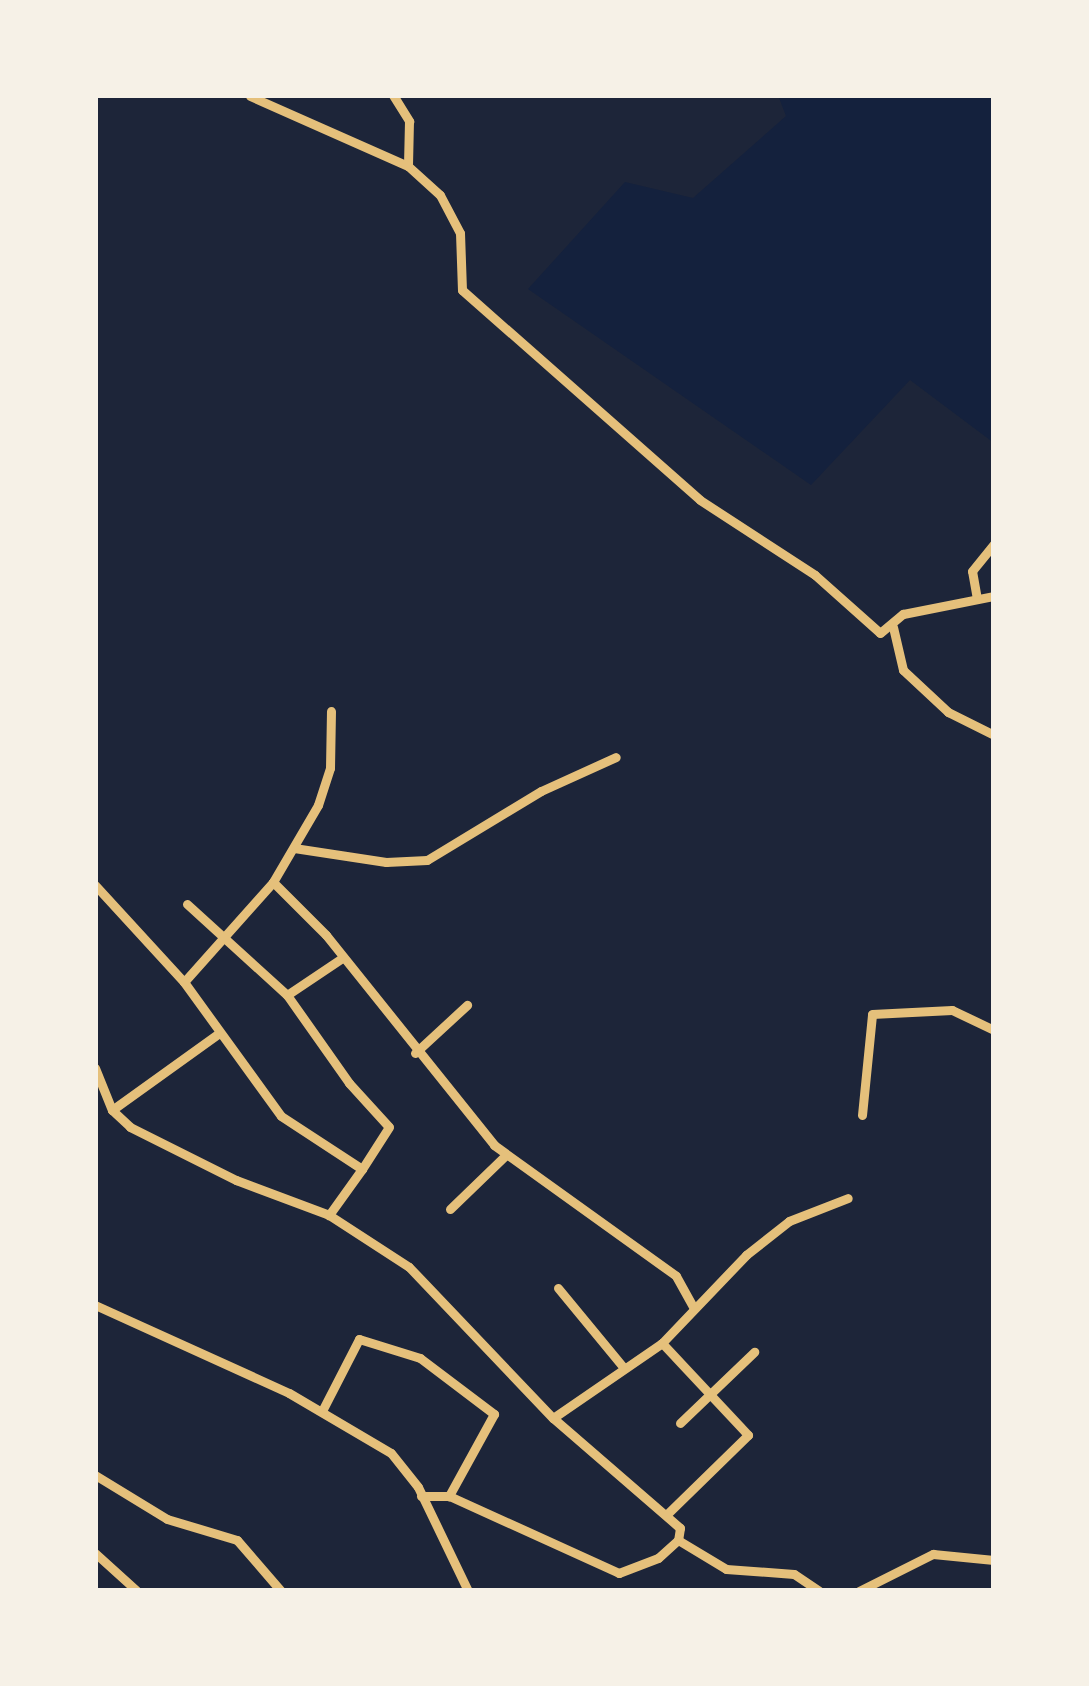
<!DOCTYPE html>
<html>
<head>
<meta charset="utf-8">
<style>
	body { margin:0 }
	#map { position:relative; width:1089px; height:1686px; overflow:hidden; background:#14213d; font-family:"PT Sans",sans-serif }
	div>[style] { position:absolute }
	.green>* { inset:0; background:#1d2539 }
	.minor>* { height:9px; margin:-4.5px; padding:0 4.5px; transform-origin:4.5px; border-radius:4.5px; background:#e5c07b }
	span { translate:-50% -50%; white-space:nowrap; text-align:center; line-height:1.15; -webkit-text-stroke:10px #f6f1e7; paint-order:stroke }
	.frame { position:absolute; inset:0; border:98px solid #f6f1e7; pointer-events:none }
</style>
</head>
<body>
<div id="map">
	<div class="green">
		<i style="clip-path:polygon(95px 95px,778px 95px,786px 116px,693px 198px,625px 182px,528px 289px,811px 485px,910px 380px,994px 443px,994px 1591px,95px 1591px)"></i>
	</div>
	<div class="minor">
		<i style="left:393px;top:95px;width:31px;rotate:58deg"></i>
		<i style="left:409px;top:121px;width:45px;rotate:91.3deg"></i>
		<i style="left:408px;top:166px;width:43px;rotate:42.2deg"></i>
		<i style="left:440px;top:195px;width:43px;rotate:62.2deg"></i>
		<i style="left:460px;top:233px;width:57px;rotate:88deg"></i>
		<i style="left:462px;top:290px;width:317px;rotate:41.4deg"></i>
		<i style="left:700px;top:500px;width:137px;rotate:33.1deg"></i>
		<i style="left:815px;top:575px;width:87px;rotate:41.7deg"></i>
		<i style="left:880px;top:633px;width:30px;rotate:-40deg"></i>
		<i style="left:903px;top:614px;width:93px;rotate:-11.2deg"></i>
		<i style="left:250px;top:96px;width:173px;rotate:23.9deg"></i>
		<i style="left:977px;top:599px;width:28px;rotate:-100deg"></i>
		<i style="left:972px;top:571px;width:35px;rotate:-51deg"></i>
		<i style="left:893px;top:627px;width:44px;rotate:76.9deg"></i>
		<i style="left:903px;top:670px;width:62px;rotate:43deg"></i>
		<i style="left:948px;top:712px;width:51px;rotate:26.6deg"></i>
		<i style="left:294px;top:848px;width:93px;rotate:8.7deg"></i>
		<i style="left:386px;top:862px;width:41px;rotate:-2.8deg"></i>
		<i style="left:427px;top:860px;width:133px;rotate:-31.2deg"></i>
		<i style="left:541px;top:791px;width:82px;rotate:-24.4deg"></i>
		<i style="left:273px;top:882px;width:75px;rotate:45deg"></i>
		<i style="left:326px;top:935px;width:269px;rotate:51.3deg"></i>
		<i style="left:494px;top:1145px;width:224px;rotate:35.7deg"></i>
		<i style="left:676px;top:1276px;width:37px;rotate:61deg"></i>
		<i style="left:95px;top:885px;width:132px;rotate:47.5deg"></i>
		<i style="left:184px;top:982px;width:165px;rotate:54.1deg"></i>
		<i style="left:281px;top:1116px;width:97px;rotate:33.2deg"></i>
		<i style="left:362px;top:1169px;width:57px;rotate:125.7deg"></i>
		<i style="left:187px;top:904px;width:135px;rotate:42.3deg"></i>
		<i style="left:287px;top:995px;width:108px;rotate:54.8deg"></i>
		<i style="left:349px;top:1083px;width:59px;rotate:47.7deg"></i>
		<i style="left:389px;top:1127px;width:50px;rotate:122.7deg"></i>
		<i style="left:184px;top:982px;width:134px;rotate:-48.3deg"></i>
		<i style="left:273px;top:882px;width:89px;rotate:-59.7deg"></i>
		<i style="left:318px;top:805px;width:39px;rotate:-72deg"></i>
		<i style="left:330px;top:768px;width:57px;rotate:-89deg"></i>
		<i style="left:287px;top:995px;width:66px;rotate:-33.9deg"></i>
		<i style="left:415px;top:1053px;width:71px;rotate:-42.7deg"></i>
		<i style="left:95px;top:1068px;width:45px;rotate:68deg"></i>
		<i style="left:112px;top:1110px;width:25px;rotate:43deg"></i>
		<i style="left:130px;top:1127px;width:119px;rotate:26.6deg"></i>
		<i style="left:236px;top:1180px;width:99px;rotate:20.6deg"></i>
		<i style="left:329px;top:1215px;width:95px;rotate:33deg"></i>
		<i style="left:409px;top:1267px;width:209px;rotate:46.4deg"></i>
		<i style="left:553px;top:1418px;width:168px;rotate:40.9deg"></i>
		<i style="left:680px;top:1528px;width:12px;rotate:99deg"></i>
		<i style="left:678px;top:1540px;width:27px;rotate:138deg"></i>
		<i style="left:658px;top:1558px;width:42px;rotate:159deg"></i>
		<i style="left:619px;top:1573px;width:187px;rotate:-155.6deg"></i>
		<i style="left:449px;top:1496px;width:28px;rotate:180deg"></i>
		<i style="left:112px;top:1110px;width:132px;rotate:-35.7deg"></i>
		<i style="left:862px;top:1115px;width:101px;rotate:-84.3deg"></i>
		<i style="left:872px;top:1014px;width:80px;rotate:-2.9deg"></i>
		<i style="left:952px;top:1010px;width:47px;rotate:25.5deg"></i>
		<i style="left:450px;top:1209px;width:78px;rotate:-44deg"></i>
		<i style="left:558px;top:1288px;width:104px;rotate:50.5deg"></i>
		<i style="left:95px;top:1305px;width:213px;rotate:24.4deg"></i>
		<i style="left:289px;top:1393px;width:118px;rotate:30.5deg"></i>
		<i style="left:391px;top:1453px;width:43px;rotate:51.5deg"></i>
		<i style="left:418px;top:1487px;width:115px;rotate:64.3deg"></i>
		<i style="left:662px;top:1343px;width:126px;rotate:46.9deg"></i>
		<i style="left:748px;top:1435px;width:113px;rotate:135.7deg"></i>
		<i style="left:322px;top:1411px;width:81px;rotate:-62.8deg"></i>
		<i style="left:359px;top:1339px;width:64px;rotate:17.3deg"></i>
		<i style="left:420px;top:1358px;width:93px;rotate:37.1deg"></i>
		<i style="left:494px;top:1414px;width:94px;rotate:118.8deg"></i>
		<i style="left:553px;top:1418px;width:132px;rotate:-34.5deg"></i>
		<i style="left:662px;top:1343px;width:122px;rotate:-46.3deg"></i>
		<i style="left:746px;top:1255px;width:55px;rotate:-38.3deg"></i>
		<i style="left:789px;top:1221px;width:63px;rotate:-21.3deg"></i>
		<i style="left:680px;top:1423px;width:103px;rotate:-43.8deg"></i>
		<i style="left:95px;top:1475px;width:84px;rotate:31.4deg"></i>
		<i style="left:167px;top:1519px;width:73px;rotate:16.7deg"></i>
		<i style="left:237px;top:1540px;width:67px;rotate:49.2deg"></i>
		<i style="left:678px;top:1540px;width:56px;rotate:31.1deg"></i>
		<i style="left:726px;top:1569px;width:68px;rotate:4.2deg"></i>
		<i style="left:794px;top:1574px;width:30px;rotate:34deg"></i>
		<i style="left:95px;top:1553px;width:57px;rotate:42.1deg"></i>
		<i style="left:859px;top:1591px;width:83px;rotate:-26.6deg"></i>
		<i style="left:933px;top:1554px;width:61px;rotate:5.6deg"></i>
	</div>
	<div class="frame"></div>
</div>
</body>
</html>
